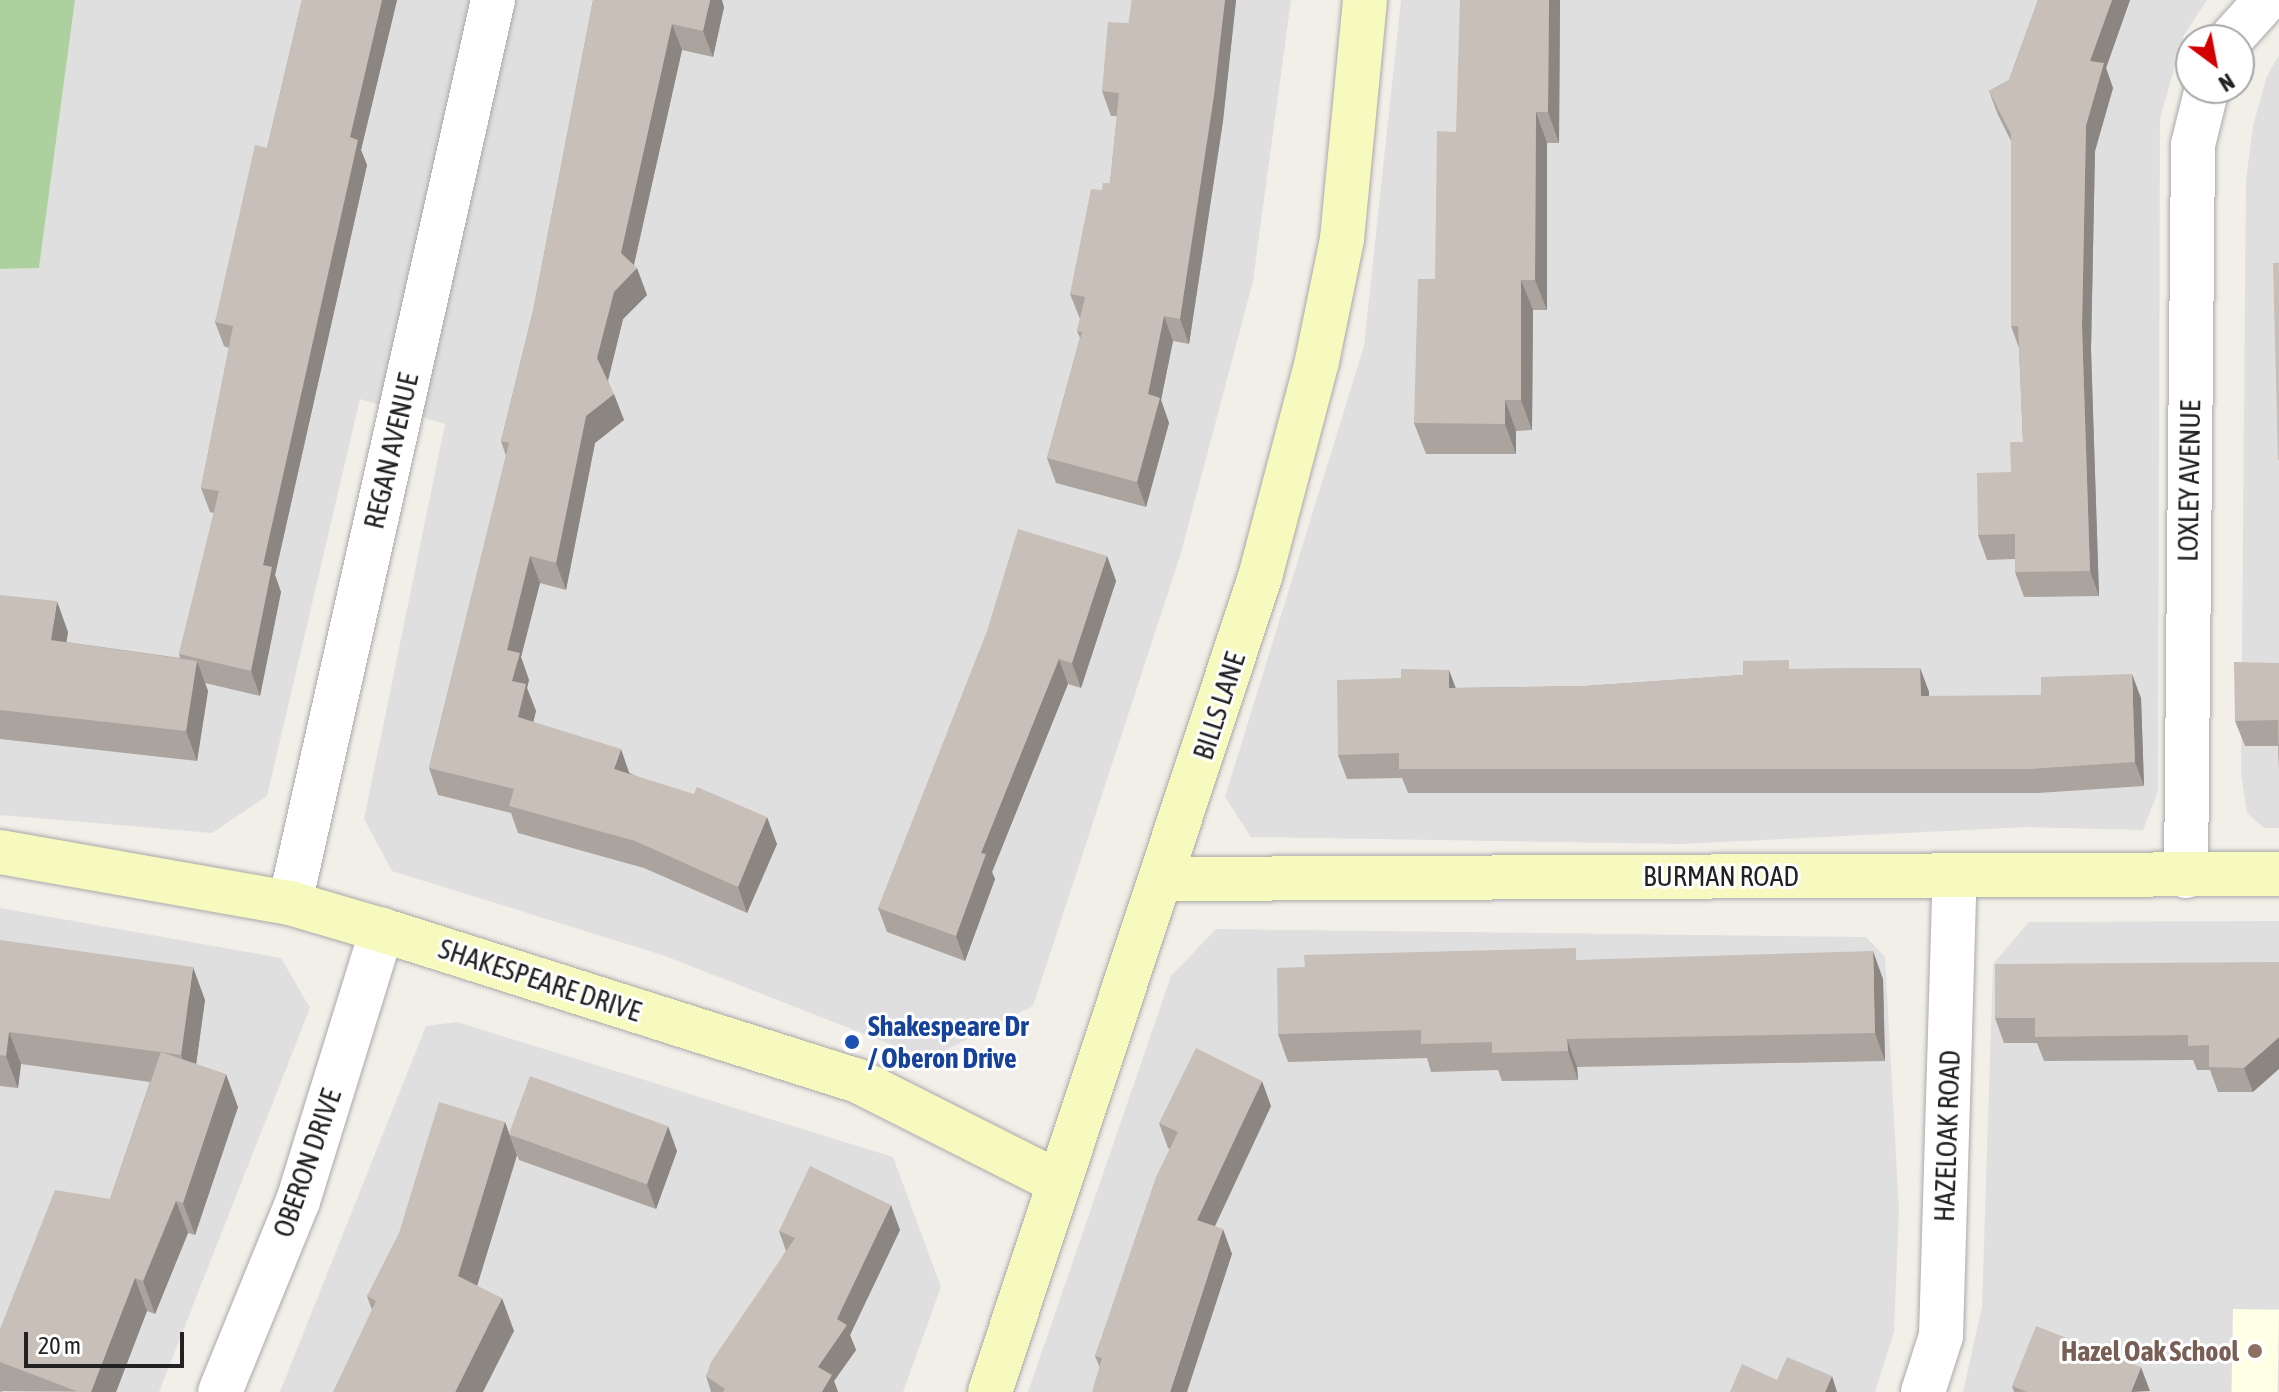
<!DOCTYPE html>
<html>
<head>
<meta charset="utf-8">
<style>
	body { margin:0 }
	#map { position:relative; width:2279px; height:1392px; overflow:hidden; background:#f2efe9; font-family:"Asap Condensed",sans-serif }
	div>[style] { position:absolute }
	.residential>* { inset:0; background:#e0dfdf }
	.education>* { inset:0; background:#ffffe5; transform-origin:0 0 }
	.forest>* { inset:0; background:#add19e }
	.roads { filter:drop-shadow(0 0 2px #a9a9a9) drop-shadow(0 0 2px #a9a9a9) }
	.street>* { height:44px; margin:-22px; padding:0 22px; transform-origin:22px; border-radius:22px; background:#fff }
	.secondary>* { height:44px; margin:-22px; padding:0 22px; transform-origin:22px; border-radius:22px; background:#f7fabf }
	.wall>* { inset:0; background:#aba49e }
	.shaded-wall>* { inset:0; background:#8b8681 }
	.building>* { inset:0; background:#c7bfb8; transform-origin:0 0 }
	.dots>* { width:22px; height:22px; translate:-50% -50%; box-sizing:border-box; border:4px solid #fff; border-radius:50% }
	span { translate:-50% -50%; white-space:nowrap; text-align:center; line-height:1.15; -webkit-text-stroke:6px #fff; paint-order:stroke }
	.street-label { font-size:28px; color:#222 }
	.transit-label { font-size:28px; color:#164399; font-weight:700 }
	.left { translate:0 -50%; text-align:left }
	.education-label { font-size:28px; color:#785e54; font-weight:700 }
	.right { translate:-100% -50%; text-align:right }
	.north { position:absolute; left:2175px; top:24px; width:80px; height:80px; box-sizing:border-box; background:#fff; border:2px solid #a7a7a7; border-radius:50%; rotate:148deg; font-size:22px; font-weight:700; line-height:32px; text-align:center; color:#222 }
	.north::after { content:''; display:block; margin:auto; width:28px; height:36px; background:#d40000; clip-path:polygon(50% 0,100% 100%,50% 72%,0 100%) }
	.scale { position:absolute; left:24px; top:1332px; width:160px; height:36px; box-sizing:border-box; border:4px solid #222; border-top:0; padding-left:10px; font-size:24px; line-height:28px; white-space:nowrap; color:#222; -webkit-text-stroke:6px #fff; paint-order:stroke }
</style>
</head>
<body>
<div id="map">
	<div class="residential">
		<i style="clip-path:polygon(75px 0,1291px 0,1253px 281px,1181px 553px,1033px 1006px,928px 1059px,665px 956px,392px 871px,364px 819px,445px 424px,360px 399px,267px 796px,212px 833px,0 815px,0 269px,39px 268px)"></i>
		<i style="clip-path:polygon(1401px 0,2207px 0,2184px 35px,2160px 118px,2158px 792px,2143px 830px,2027px 827px,1682px 844px,1251px 837px,1225px 797px,1364px 346px)"></i>
		<i style="clip-path:polygon(2279px 55px,2279px 828px,2264px 828px,2247px 813px,2241px 773px,2246px 180px,2253px 126px,2267px 76px)"></i>
		<i style="clip-path:polygon(0 908px,281px 958px,310px 1008px,159px 1392px,0 1392px)"></i>
		<i style="clip-path:polygon(2279px 921px,2279px 1392px,1963px 1392px,1982px 1307px,1993px 964px,2029px 922px)"></i>
		<i style="clip-path:polygon(1216px 929px,1866px 937px,1885px 957px,1899px 1210px,1894px 1332px,1875px 1392px,1028px 1392px,1171px 976px)"></i>
		<i style="clip-path:polygon(457px 1022px,893px 1157px,941px 1287px,903px 1392px,280px 1392px,426px 1026px)"></i>
	</div>
	<div class="education">
		<i style="left:2233px;top:1309px;width:46px;height:83px;rotate:1deg"></i>
	</div>
	<div class="forest">
		<i style="clip-path:polygon(0 0,75px 0,39px 268px,0 269px)"></i>
	</div>
	<div class="roads">
		<div class="street">
			<i style="left:2230px;top:40px;width:54px;rotate:-48deg"></i>
			<i style="left:2186px;top:876px;width:731px;rotate:-89.45deg"></i>
			<i style="left:2193px;top:145px;width:59px;rotate:-76.2deg"></i>
			<i style="left:290px;top:903px;width:926px;rotate:-77.33deg"></i>
			<i style="left:220px;top:1392px;width:206px;rotate:-67.8deg"></i>
			<i style="left:298px;top:1201px;width:284px;rotate:-72.8deg"></i>
			<i style="left:1923px;top:1392px;width:59px;rotate:-72.2deg"></i>
			<i style="left:1941px;top:1336px;width:460px;rotate:-88.3deg"></i>
		</div>
		<div class="secondary">
			<i style="left:0;top:852px;width:294px;rotate:10deg"></i>
			<i style="left:290px;top:903px;width:96px;rotate:16.4deg"></i>
			<i style="left:382px;top:930px;width:497px;rotate:17.6deg"></i>
			<i style="left:856px;top:1080px;width:224px;rotate:26.8deg"></i>
			<i style="left:1164px;top:879px;width:1115px;rotate:-0.26deg"></i>
			<i style="left:990px;top:1392px;width:859px;rotate:-71.67deg"></i>
			<i style="left:1260px;top:577px;width:223px;rotate:-75.2deg"></i>
			<i style="left:1317px;top:361px;width:125px;rotate:-78.4deg"></i>
			<i style="left:1342px;top:239px;width:240px;rotate:-84.5deg"></i>
		</div>
	</div>
	<div class="wall">
		<i style="clip-path:polygon(302px 0,397px 0,361px 150px,367px 165px,275px 575px,281px 592px,260px 696px,205px 683px,208px 691px,197px 761px,0 739px,0 595px,68px 632px,66px 642px,180px 658px,179px 654px,214px 513px,210px 512px,201px 488px,229px 348px,224px 346px,215px 322px,267px 148px)"></i>
		<i style="clip-path:polygon(593px 0,724px 7px,713px 57px,682px 50px,634px 265px,647px 295px,623px 319px,608px 381px,624px 420px,595px 443px,566px 590px,540px 583px,521px 657px,529px 680px,527px 688px,536px 711px,533px 722px,630px 773px,777px 844px,747px 913px,644px 868px,518px 833px,511px 813px,438px 795px,429px 768px,506px 456px,501px 441px,533px 311px)"></i>
		<i style="clip-path:polygon(1132px 0,1236px 0,1223px 121px,1189px 344px,1173px 341px,1161px 400px,1169px 423px,1146px 507px,1056px 483px,1047px 458px,1080px 338px,1077px 331px,1080px 319px,1070px 294px,1102px 190px,1110px 183px,1117px 116px,1111px 116px,1102px 91px,1129px 23px)"></i>
		<i style="clip-path:polygon(1560px 0,1559px 143px,1547px 143px,1547px 310px,1533px 310px,1532px 430px,1516px 431px,1516px 454px,1426px 454px,1414px 423px,1456px 132px)"></i>
		<i style="clip-path:polygon(2038px 0,2130px 0,2106px 68px,2113px 88px,2095px 151px,2091px 350px,2099px 596px,2024px 597px,2015px 572px,2015px 559px,1987px 560px,1978px 535px,2011px 472px,2023px 442px,2019px 348px,2011px 326px,2011px 141px,1998px 115px,1989px 91px,2009px 80px)"></i>
		<i style="clip-path:polygon(1107px 556px,1116px 581px,1081px 688px,1068px 684px,992px 872px,995px 879px,965px 961px,887px 932px,878px 908px)"></i>
		<i style="clip-path:polygon(2279px 663px,2279px 771px,2278px 746px,2245px 746px,2235px 721px)"></i>
		<i style="clip-path:polygon(1920px 668px,1929px 692px,1929px 696px,2141px 698px,2144px 786px,2038px 793px,1408px 793px,1402px 778px,1347px 779px,1338px 755px,1455px 688px,1586px 686px,1743px 675px,1793px 669px)"></i>
		<i style="clip-path:polygon(0 940px,205px 1000px,196px 1064px,238px 1107px,195px 1235px,188px 1233px,155px 1314px,147px 1311px,116px 1392px,3px 1391px,0 1392px,0 1329px,110px 1199px,150px 1082px,21px 1064px,18px 1088px,0 1086px)"></i>
		<i style="clip-path:polygon(1580px 960px,1883px 979px,1885px 1061px,1577px 1067px,1578px 1080px,1502px 1081px,1498px 1070px,1431px 1072px,1427px 1058px,1288px 1062px,1278px 1034px)"></i>
		<i style="clip-path:polygon(2279px 962px,2253px 1092px,2218px 1092px,2210px 1070px,2197px 1070px,2193px 1060px,2044px 1061px,2037px 1043px,2004px 1043px,1995px 1018px)"></i>
		<i style="clip-path:polygon(1271px 1106px,1215px 1226px,1232px 1254px,1100px 1368px,1095px 1356px,1170px 1149px,1168px 1148px,1159px 1123px)"></i>
		<i style="clip-path:polygon(505px 1122px,517px 1155px,477px 1286px,514px 1331px,372px 1310px,367px 1296px)"></i>
		<i style="clip-path:polygon(510px 1135px,677px 1151px,656px 1209px,519px 1160px)"></i>
		<i style="clip-path:polygon(900px 1230px,850px 1335px,856px 1350px,834px 1381px,838px 1392px,711px 1392px,706px 1376px,786px 1251px,779px 1231px)"></i>
		<i style="clip-path:polygon(2012px 1386px,2150px 1391px,2014px 1392px)"></i>
	</div>
	<div class="shaded-wall">
		<i style="clip-path:polygon(382px 0,397px 0,361px 150px,367px 165px,275px 575px,281px 592px,260px 696px,251px 671px,263px 565px,350px 137px)"></i>
		<i style="clip-path:polygon(710px 0,722px 0,724px 7px,713px 57px,703px 31px)"></i>
		<i style="clip-path:polygon(1225px 0,1236px 0,1223px 121px,1189px 344px,1180px 319px)"></i>
		<i style="clip-path:polygon(1549px 0,1560px 0,1559px 143px,1548px 112px)"></i>
		<i style="clip-path:polygon(2112px 0,2130px 0,2106px 68px,2113px 88px,2095px 151px,2091px 350px,2099px 596px,2090px 571px,2082px 326px,2086px 126px,2090px 61px)"></i>
		<i style="clip-path:polygon(672px 24px,682px 50px,632px 273px,637px 268px,647px 295px,623px 319px,607px 384px,597px 358px)"></i>
		<i style="clip-path:polygon(1536px 112px,1547px 143px,1547px 310px,1535px 280px)"></i>
		<i style="clip-path:polygon(1521px 280px,1533px 310px,1532px 430px,1521px 400px)"></i>
		<i style="clip-path:polygon(1164px 316px,1173px 341px,1161px 400px,1169px 423px,1146px 507px,1137px 482px,1148px 394px)"></i>
		<i style="clip-path:polygon(614px 394px,624px 420px,595px 443px,566px 590px,556px 563px,586px 416px)"></i>
		<i style="clip-path:polygon(1505px 400px,1516px 431px,1516px 454px,1505px 424px)"></i>
		<i style="clip-path:polygon(530px 556px,540px 583px,521px 657px,529px 680px,527px 688px,536px 711px,528px 743px,518px 717px,507px 650px)"></i>
		<i style="clip-path:polygon(1107px 556px,1116px 581px,1081px 688px,1072px 663px)"></i>
		<i style="clip-path:polygon(57px 601px,68px 632px,62px 670px,51px 640px)"></i>
		<i style="clip-path:polygon(1059px 659px,1068px 684px,992px 872px,995px 879px,965px 961px,956px 936px,981px 853px)"></i>
		<i style="clip-path:polygon(197px 661px,208px 691px,197px 761px,186px 731px)"></i>
		<i style="clip-path:polygon(1920px 668px,1929px 692px,1929px 720px,1921px 696px)"></i>
		<i style="clip-path:polygon(1449px 670px,1458px 694px,1449px 688px)"></i>
		<i style="clip-path:polygon(2132px 674px,2141px 698px,2144px 786px,2135px 762px)"></i>
		<i style="clip-path:polygon(621px 749px,630px 775px,614px 769px)"></i>
		<i style="clip-path:polygon(767px 817px,777px 844px,747px 913px,738px 887px)"></i>
		<i style="clip-path:polygon(1873px 951px,1883px 979px,1885px 1061px,1875px 1033px)"></i>
		<i style="clip-path:polygon(193px 967px,205px 1000px,193px 1087px,181px 1055px)"></i>
		<i style="clip-path:polygon(9px 1032px,21px 1064px,18px 1088px,6px 1056px)"></i>
		<i style="clip-path:polygon(2279px 1037px,2279px 1069px,2253px 1092px,2244px 1068px)"></i>
		<i style="clip-path:polygon(1567px 1039px,1577px 1067px,1578px 1080px,1568px 1051px)"></i>
		<i style="clip-path:polygon(226px 1074px,238px 1107px,195px 1235px,183px 1203px)"></i>
		<i style="clip-path:polygon(1262px 1081px,1271px 1106px,1206px 1245px,1197px 1220px)"></i>
		<i style="clip-path:polygon(505px 1122px,517px 1155px,470px 1309px,458px 1276px)"></i>
		<i style="clip-path:polygon(668px 1126px,677px 1151px,656px 1209px,647px 1184px)"></i>
		<i style="clip-path:polygon(176px 1201px,188px 1233px,155px 1314px,143px 1281px)"></i>
		<i style="clip-path:polygon(891px 1205px,900px 1230px,850px 1335px,856px 1350px,834px 1381px,838px 1392px,822px 1392px,818px 1367px,837px 1319px)"></i>
		<i style="clip-path:polygon(1223px 1229px,1232px 1254px,1187px 1392px,1170px 1392px)"></i>
		<i style="clip-path:polygon(135px 1278px,147px 1311px,116px 1392px,91px 1392px)"></i>
		<i style="clip-path:polygon(502px 1298px,514px 1331px,483px 1392px,455px 1392px)"></i>
		<i style="clip-path:polygon(2141px 1367px,2150px 1391px,2131px 1392px)"></i>
		<i style="clip-path:polygon(1832px 1376px,1837px 1392px,1825px 1392px)"></i>
	</div>
	<div class="building">
		<i style="clip-path:polygon(302px 0,382px 0,350px 137px,358px 140px,263px 565px,272px 567px,251px 671px,179px 654px,219px 491px,201px 488px,233px 326px,215px 322px,255px 145px,267px 148px)"></i>
		<i style="clip-path:polygon(593px 0,710px 0,703px 31px,672px 24px,621px 253px,637px 268px,614px 292px,597px 358px,614px 394px,586px 416px,556px 563px,530px 556px,507px 650px,520px 653px,512px 681px,526px 684px,518px 717px,621px 749px,614px 769px,694px 794px,697px 787px,767px 817px,738px 887px,635px 841px,509px 806px,514px 789px,429px 768px,509px 443px,501px 441px,533px 311px)"></i>
		<i style="clip-path:polygon(1132px 0,1225px 0,1214px 96px,1180px 319px,1164px 316px,1148px 394px,1160px 398px,1137px 482px,1047px 458px,1082px 332px,1077px 331px,1085px 297px,1070px 294px,1091px 189px,1102px 190px,1103px 183px,1110px 183px,1119px 93px,1102px 91px,1108px 22px,1129px 23px)"></i>
		<i style="clip-path:polygon(1460px 0,1549px 0,1548px 112px,1536px 112px,1535px 280px,1521px 280px,1521px 400px,1505px 400px,1505px 424px,1414px 423px,1418px 279px,1435px 279px,1437px 131px,1456px 132px)"></i>
		<i style="clip-path:polygon(2038px 0,2112px 0,2090px 61px,2104px 63px,2086px 126px,2082px 326px,2090px 571px,2015px 572px,2015px 534px,1978px 535px,1977px 473px,2011px 472px,2010px 442px,2023px 442px,2018px 326px,2011px 326px,2011px 134px,1989px 91px,2009px 80px)"></i>
		<i style="clip-path:polygon(2273px 263px,2279px 263px,2279px 460px,2278px 460px)"></i>
		<i style="clip-path:polygon(1018px 529px,1107px 556px,1072px 663px,1059px 659px,981px 853px,986px 854px,956px 936px,878px 908px,987px 631px)"></i>
		<i style="clip-path:polygon(0 595px,57px 601px,51px 640px,197px 661px,186px 731px,0 710px)"></i>
		<i style="clip-path:polygon(1789px 660px,1789px 669px,1920px 668px,1921px 696px,2041px 695px,2041px 677px,2132px 674px,2135px 762px,2029px 769px,1399px 769px,1399px 753px,1338px 755px,1337px 680px,1401px 678px,1401px 669px,1449px 670px,1449px 688px,1586px 686px,1743px 675px,1743px 661px)"></i>
		<i style="clip-path:polygon(2234px 662px,2279px 663px,2279px 770px,2278px 720px,2235px 721px)"></i>
		<i style="clip-path:polygon(0 940px,193px 967px,181px 1055px,161px 1052px,226px 1074px,183px 1203px,176px 1201px,143px 1281px,135px 1278px,91px 1392px,79px 1392px,0 1362px,0 1329px,55px 1190px,110px 1199px,161px 1052px,9px 1032px,6px 1056px,0 1055px)"></i>
		<i style="clip-path:polygon(1576px 948px,1576px 960px,1873px 951px,1875px 1033px,1567px 1039px,1568px 1051px,1492px 1053px,1492px 1042px,1421px 1044px,1421px 1030px,1278px 1034px,1277px 968px,1305px 967px,1304px 955px)"></i>
		<i style="clip-path:polygon(2279px 962px,2279px 1037px,2244px 1068px,2209px 1067px,2209px 1045px,2188px 1046px,2188px 1035px,2035px 1037px,2035px 1018px,1995px 1018px,1995px 964px)"></i>
		<i style="clip-path:polygon(1196px 1048px,1262px 1081px,1197px 1220px,1223px 1229px,1170px 1392px,1092px 1392px,1102px 1358px,1095px 1356px,1156px 1177px,1178px 1132px,1159px 1123px)"></i>
		<i style="left:530px;top:1076px;width:147px;height:62px;rotate:20deg"></i>
		<i style="clip-path:polygon(439px 1102px,505px 1122px,458px 1276px,502px 1298px,455px 1392px,333px 1392px,376px 1301px,367px 1296px,399px 1233px)"></i>
		<i style="clip-path:polygon(810px 1166px,891px 1205px,837px 1319px,847px 1325px,818px 1367px,832px 1375px,822px 1392px,723px 1392px,725px 1389px,706px 1376px,711px 1362px,795px 1238px,779px 1231px)"></i>
		<i style="clip-path:polygon(2036px 1326px,2141px 1367px,2131px 1392px,2027px 1392px,2012px 1386px)"></i>
		<i style="clip-path:polygon(1787px 1357px,1832px 1376px,1825px 1392px,1730px 1392px,1742px 1364px,1777px 1380px)"></i>
	</div>
	<div class="dots">
		<i style="left:852px;top:1042px;background:#1a4fb4"></i>
		<i style="left:2255px;top:1351px;background:#8d6e63"></i>
	</div>
	<div class="street-label">
		<span style="left:391px;top:451px;rotate:-77deg">REGAN AVENUE</span>
		<span style="left:2189px;top:481px;rotate:-89deg">LOXLEY AVENUE</span>
		<span style="left:1219px;top:706px;rotate:-72deg">BILLS LANE</span>
		<span style="left:1721px;top:876px">BURMAN ROAD</span>
		<span style="left:540px;top:980px;rotate:18deg">SHAKESPEARE DRIVE</span>
		<span style="left:1947px;top:1136px;rotate:-88deg">HAZELOAK ROAD</span>
		<span style="left:307px;top:1163px;rotate:-71deg">OBERON DRIVE</span>
	</div>
	<div class="transit-label">
		<span class="left" style="left:868px;top:1042px">Shakespeare Dr<br>/ Oberon Drive</span>
	</div>
	<div class="education-label">
		<span class="right" style="left:2239px;top:1351px">Hazel Oak School</span>
	</div>
	<div class="north">N</div>
	<div class="scale">20 m</div>
</div>
</body>
</html>
